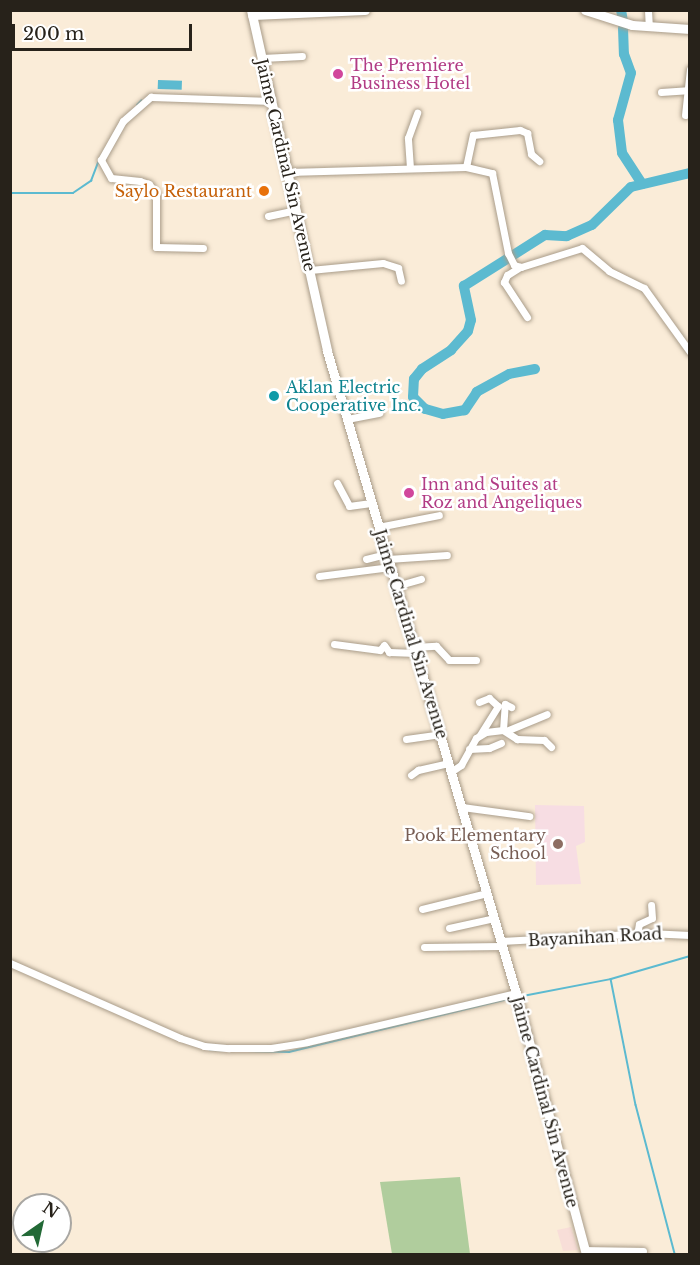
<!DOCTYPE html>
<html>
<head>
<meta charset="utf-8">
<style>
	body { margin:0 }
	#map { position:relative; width:700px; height:1265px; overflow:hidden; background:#faecd8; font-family:"Libre Baskerville",serif }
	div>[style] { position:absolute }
	.commercial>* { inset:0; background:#f8ded8 }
	.education>* { inset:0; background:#f7dde3 }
	.green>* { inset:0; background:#b0cd9d }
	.water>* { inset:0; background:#5cbad0; transform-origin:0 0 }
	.stream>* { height:1.5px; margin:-0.75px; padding:0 0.75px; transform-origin:0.75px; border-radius:0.75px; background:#5cbad0 }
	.river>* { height:10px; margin:-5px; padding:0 5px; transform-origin:5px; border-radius:5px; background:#5cbad0 }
	.roads { filter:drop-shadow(0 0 2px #a99c89) drop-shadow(0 0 2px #a99c89) }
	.street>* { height:7px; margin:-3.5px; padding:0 3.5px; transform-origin:3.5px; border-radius:3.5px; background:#fff }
	.secondary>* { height:9px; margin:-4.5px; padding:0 4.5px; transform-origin:4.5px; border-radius:4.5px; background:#fff }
	.dots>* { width:16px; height:16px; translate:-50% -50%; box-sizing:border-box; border:3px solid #fff; border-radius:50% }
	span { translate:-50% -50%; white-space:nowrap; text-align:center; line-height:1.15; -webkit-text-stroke:5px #fff; paint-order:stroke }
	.hotel-label { font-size:16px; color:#b23c85 }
	.left { translate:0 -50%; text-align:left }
	.street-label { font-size:16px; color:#27221a }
	.food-label { font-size:16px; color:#c56008 }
	.right { translate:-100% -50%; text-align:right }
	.culture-label { font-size:16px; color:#0d838f }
	.education-label { font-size:16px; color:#785e54 }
	.frame { position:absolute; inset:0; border:12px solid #27221a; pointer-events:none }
	.north { position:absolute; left:12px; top:1193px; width:60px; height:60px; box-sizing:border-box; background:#fff; border:2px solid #a9a7a3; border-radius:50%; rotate:34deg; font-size:16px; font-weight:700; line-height:24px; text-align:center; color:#27221a }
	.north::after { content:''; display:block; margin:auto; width:21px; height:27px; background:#226936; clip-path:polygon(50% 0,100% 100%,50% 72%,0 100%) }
	.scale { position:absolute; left:12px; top:24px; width:180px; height:27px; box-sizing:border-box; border:3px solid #27221a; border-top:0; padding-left:8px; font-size:18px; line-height:21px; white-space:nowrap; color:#27221a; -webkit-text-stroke:4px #fff; paint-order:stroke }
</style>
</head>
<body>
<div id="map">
	<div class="commercial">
		<i style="clip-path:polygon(571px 1227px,578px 1250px,563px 1251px,557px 1230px)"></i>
	</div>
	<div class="education">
		<i style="clip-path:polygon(535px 805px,584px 806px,585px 842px,576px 846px,581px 884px,536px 885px)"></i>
	</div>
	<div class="green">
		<i style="clip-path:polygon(460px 1177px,470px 1254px,392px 1254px,380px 1182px)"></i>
	</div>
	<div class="water">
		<i style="left:158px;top:80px;width:24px;height:9px;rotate:2deg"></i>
	</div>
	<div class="stream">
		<i style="left:137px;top:105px;width:6px;rotate:-45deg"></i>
		<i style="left:10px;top:193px;width:63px"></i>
		<i style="left:73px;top:193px;width:22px;rotate:-34deg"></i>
		<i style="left:91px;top:181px;width:19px;rotate:-69deg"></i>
		<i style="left:611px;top:979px;width:128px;rotate:78.8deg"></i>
		<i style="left:636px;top:1105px;width:154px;rotate:75.3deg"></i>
		<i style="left:523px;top:996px;width:90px;rotate:-10.9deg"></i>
		<i style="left:611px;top:979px;width:82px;rotate:-16.2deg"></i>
		<i style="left:210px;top:1050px;width:79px;rotate:1.5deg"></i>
		<i style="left:289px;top:1052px;width:225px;rotate:-13.6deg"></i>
	</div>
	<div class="river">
		<i style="left:621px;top:10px;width:11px;rotate:80deg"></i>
		<i style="left:623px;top:28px;width:26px;rotate:88deg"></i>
		<i style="left:624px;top:54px;width:20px;rotate:70deg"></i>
		<i style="left:631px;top:73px;width:49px;rotate:105.5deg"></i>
		<i style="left:618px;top:120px;width:33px;rotate:83deg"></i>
		<i style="left:622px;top:153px;width:37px;rotate:57deg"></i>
		<i style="left:535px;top:369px;width:26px;rotate:169deg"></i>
		<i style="left:509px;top:374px;width:37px;rotate:151deg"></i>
		<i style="left:477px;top:392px;width:22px;rotate:124deg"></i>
		<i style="left:465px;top:410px;width:22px;rotate:170deg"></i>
		<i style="left:443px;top:414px;width:19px;rotate:-164deg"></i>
		<i style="left:425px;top:409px;width:17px;rotate:-135deg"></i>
		<i style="left:413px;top:397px;width:18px;rotate:-87deg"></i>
		<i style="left:414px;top:379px;width:13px;rotate:-51deg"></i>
		<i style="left:422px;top:369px;width:35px;rotate:-33deg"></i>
		<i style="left:451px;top:350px;width:25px;rotate:-48deg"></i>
		<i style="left:468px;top:331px;width:11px;rotate:-75deg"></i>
		<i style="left:471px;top:320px;width:35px;rotate:-102deg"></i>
		<i style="left:464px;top:286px;width:96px;rotate:-32.2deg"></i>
		<i style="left:545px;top:235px;width:22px;rotate:3deg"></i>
		<i style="left:567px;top:236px;width:27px;rotate:-24deg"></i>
		<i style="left:592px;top:225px;width:54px;rotate:-44.3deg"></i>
		<i style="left:631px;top:187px;width:61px;rotate:-13.3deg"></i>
	</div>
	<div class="roads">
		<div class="street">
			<i style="left:648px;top:10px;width:17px;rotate:87deg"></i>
			<i style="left:262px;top:58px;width:40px;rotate:-2.9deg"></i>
			<i style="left:661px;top:92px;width:26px;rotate:-4deg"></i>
			<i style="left:685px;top:115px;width:46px;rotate:-83.8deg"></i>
			<i style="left:466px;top:167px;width:33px;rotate:-78deg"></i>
			<i style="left:473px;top:135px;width:47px;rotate:-6.1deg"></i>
			<i style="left:520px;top:130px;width:8px;rotate:23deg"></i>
			<i style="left:527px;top:133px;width:21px;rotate:79deg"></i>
			<i style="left:531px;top:154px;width:11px;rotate:41deg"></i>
			<i style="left:410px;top:168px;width:30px;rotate:-94deg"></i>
			<i style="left:408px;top:138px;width:27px;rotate:-70deg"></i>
			<i style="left:288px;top:172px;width:178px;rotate:-1.6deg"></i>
			<i style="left:466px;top:167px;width:27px;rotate:13deg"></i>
			<i style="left:492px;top:173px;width:82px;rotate:78.7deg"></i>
			<i style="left:508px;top:253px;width:13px;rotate:63deg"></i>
			<i style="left:514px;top:265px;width:7px;rotate:16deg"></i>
			<i style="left:521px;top:267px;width:64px;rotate:-17.3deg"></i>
			<i style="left:582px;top:248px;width:35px;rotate:40deg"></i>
			<i style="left:609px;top:271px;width:39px;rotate:26deg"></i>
			<i style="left:644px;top:288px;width:79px;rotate:54.3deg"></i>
			<i style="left:268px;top:216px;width:29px;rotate:-12deg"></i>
			<i style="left:203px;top:248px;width:47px;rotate:-178.8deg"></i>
			<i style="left:156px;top:247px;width:53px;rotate:-90deg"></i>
			<i style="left:156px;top:194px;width:12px;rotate:-125deg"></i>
			<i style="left:149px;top:184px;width:9px;rotate:-162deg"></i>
			<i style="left:140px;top:181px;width:29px;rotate:-174deg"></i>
			<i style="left:111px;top:178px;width:21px;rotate:-119deg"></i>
			<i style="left:101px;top:160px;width:45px;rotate:-60.6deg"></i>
			<i style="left:123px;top:121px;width:37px;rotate:-41deg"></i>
			<i style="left:151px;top:97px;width:121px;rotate:1.9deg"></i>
			<i style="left:520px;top:267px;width:15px;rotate:148deg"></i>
			<i style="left:507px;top:275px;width:8px;rotate:113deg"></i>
			<i style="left:504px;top:282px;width:42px;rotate:56.7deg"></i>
			<i style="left:310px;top:270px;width:73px;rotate:-5.5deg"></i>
			<i style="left:383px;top:263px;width:16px;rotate:18deg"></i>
			<i style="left:398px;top:268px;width:13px;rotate:77deg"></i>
			<i style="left:347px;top:419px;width:33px;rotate:-11deg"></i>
			<i style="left:337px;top:483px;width:26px;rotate:62deg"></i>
			<i style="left:349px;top:506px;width:22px;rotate:-8deg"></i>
			<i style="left:378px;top:527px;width:62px;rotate:-11.1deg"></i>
			<i style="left:366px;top:559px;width:21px;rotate:-14deg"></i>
			<i style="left:388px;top:559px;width:59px;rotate:-3.9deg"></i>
			<i style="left:319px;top:576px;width:72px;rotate:-7.2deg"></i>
			<i style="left:396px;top:586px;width:26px;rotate:-16deg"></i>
			<i style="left:334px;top:644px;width:46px;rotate:7.4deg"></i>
			<i style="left:380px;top:650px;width:6px;rotate:-51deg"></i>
			<i style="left:384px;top:645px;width:9px;rotate:54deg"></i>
			<i style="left:389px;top:652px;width:27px;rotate:2deg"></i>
			<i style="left:414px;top:647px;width:22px;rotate:-3deg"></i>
			<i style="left:436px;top:646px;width:19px;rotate:47deg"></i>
			<i style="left:449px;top:660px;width:27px"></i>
			<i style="left:479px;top:702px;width:11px;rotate:-22deg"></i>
			<i style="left:489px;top:698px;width:12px;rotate:42deg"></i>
			<i style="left:498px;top:706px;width:34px;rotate:122deg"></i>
			<i style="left:503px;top:730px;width:26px;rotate:-86deg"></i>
			<i style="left:505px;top:704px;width:7px;rotate:27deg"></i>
			<i style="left:506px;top:731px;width:44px;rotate:-22.5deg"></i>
			<i style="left:406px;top:739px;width:35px;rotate:-8deg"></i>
			<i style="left:469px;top:749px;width:20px;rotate:-3deg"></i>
			<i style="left:489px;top:748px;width:13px;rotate:-23deg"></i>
			<i style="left:452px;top:771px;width:11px;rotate:-34deg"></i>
			<i style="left:461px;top:765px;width:31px;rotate:-61deg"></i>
			<i style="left:476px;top:738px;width:12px;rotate:-31deg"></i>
			<i style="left:486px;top:732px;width:17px;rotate:-7deg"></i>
			<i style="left:503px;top:730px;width:17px;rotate:33deg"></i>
			<i style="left:517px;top:739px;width:27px;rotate:2deg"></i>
			<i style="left:544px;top:740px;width:10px;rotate:45deg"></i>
			<i style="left:411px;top:775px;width:9px;rotate:-36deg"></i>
			<i style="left:418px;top:770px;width:32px;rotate:-13deg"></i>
			<i style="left:462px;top:807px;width:68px;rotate:7.7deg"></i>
			<i style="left:422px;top:909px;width:67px;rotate:-13.8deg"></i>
			<i style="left:449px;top:928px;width:46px;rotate:-12.5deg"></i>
			<i style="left:637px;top:935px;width:11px;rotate:-80deg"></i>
			<i style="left:639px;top:924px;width:14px;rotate:-25deg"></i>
			<i style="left:652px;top:918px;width:13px;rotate:-94deg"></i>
			<i style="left:501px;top:941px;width:147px;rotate:-3.1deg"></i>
			<i style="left:648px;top:933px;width:42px;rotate:2.7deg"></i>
			<i style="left:424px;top:947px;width:78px;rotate:-0.7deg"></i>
			<i style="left:10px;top:963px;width:186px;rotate:23.8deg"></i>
			<i style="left:180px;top:1038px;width:25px;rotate:18deg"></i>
			<i style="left:204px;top:1046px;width:25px;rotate:5deg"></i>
			<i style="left:229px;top:1048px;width:42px"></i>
			<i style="left:271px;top:1048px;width:36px;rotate:-9deg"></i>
			<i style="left:307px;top:1042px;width:215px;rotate:-13.2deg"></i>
			<i style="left:585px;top:1250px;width:58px;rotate:1deg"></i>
		</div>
		<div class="secondary">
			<i style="left:251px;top:10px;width:349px;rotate:77.4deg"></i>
			<i style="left:327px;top:351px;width:669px;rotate:73.6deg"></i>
			<i style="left:516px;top:993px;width:270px;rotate:75deg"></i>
			<i style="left:585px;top:10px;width:49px;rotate:17.7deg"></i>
			<i style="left:632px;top:25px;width:58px;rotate:3.9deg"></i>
			<i style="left:252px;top:15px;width:113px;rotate:-2.5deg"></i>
		</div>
	</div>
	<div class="dots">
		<i style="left:338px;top:74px;background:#d1479c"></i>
		<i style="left:264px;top:191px;background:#e8710a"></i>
		<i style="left:274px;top:396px;background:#0f9aa8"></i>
		<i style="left:409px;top:493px;background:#d1479c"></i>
		<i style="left:558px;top:844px;background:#8d6e63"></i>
	</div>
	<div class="hotel-label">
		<span class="left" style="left:350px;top:74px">The Premiere<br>Business Hotel</span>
		<span class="left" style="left:421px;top:493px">Inn and Suites at<br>Roz and Angeliques</span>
	</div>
	<div class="street-label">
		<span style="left:286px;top:165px;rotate:77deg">Jaime Cardinal Sin Avenue</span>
		<span style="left:411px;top:634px;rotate:73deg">Jaime Cardinal Sin Avenue</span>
		<span style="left:595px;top:937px;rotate:-3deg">Bayanihan Road</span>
		<span style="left:545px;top:1102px;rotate:75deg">Jaime Cardinal Sin Avenue</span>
	</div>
	<div class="food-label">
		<span class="right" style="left:252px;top:191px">Saylo Restaurant</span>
	</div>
	<div class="culture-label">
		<span class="left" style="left:286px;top:396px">Aklan Electric<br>Cooperative Inc.</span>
	</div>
	<div class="education-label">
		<span class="right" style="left:546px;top:844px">Pook Elementary<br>School</span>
	</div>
	<div class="frame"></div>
	<div class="north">N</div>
	<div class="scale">200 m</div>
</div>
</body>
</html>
